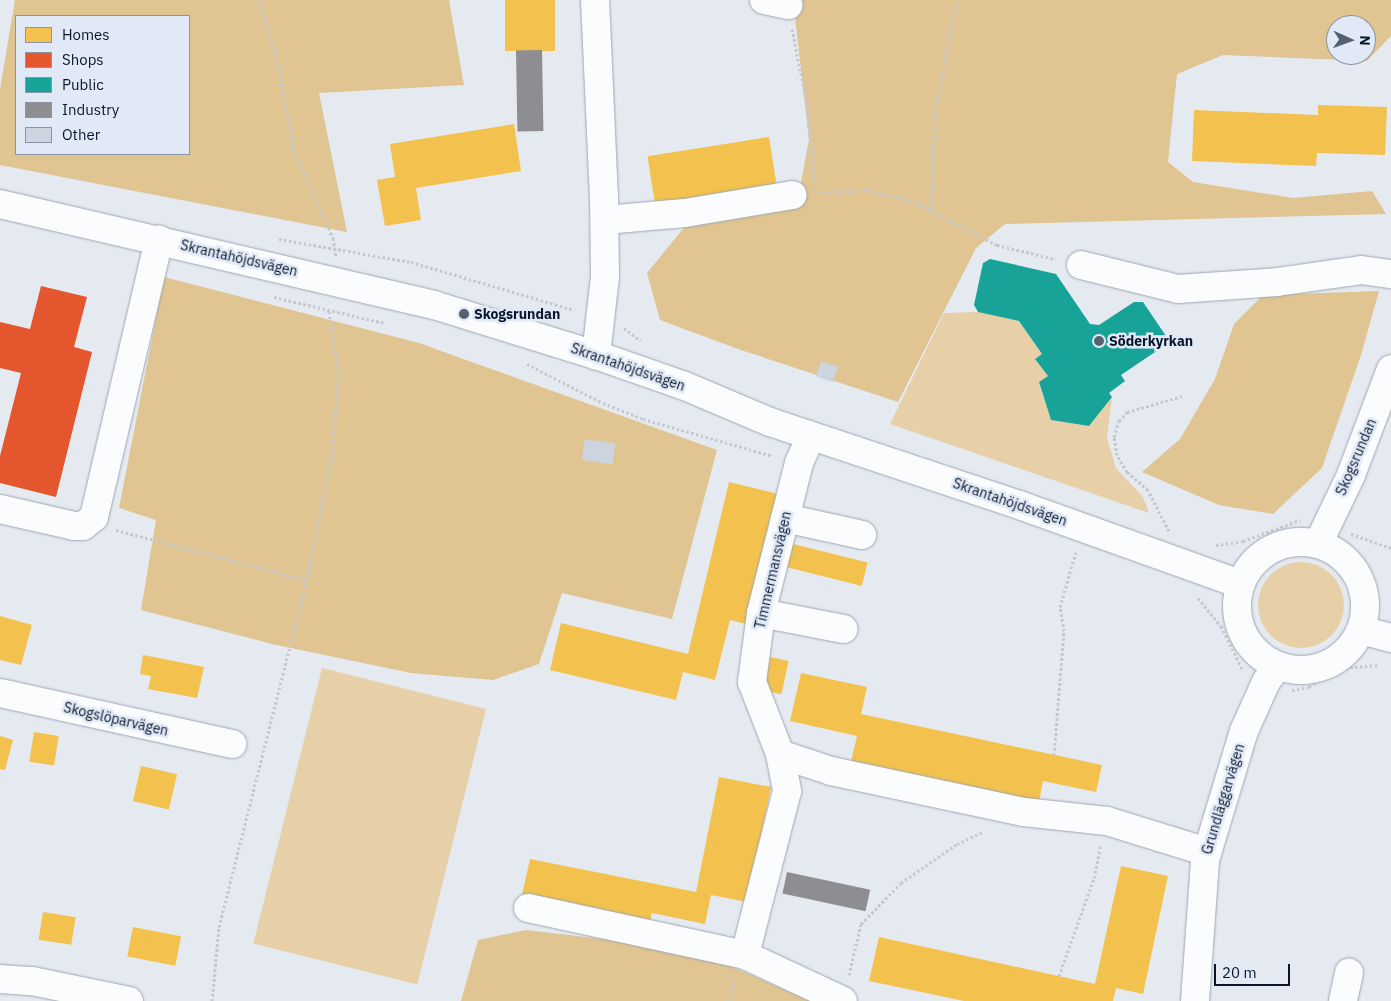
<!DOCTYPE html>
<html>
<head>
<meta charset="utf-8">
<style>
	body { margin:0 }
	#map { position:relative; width:1391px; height:1001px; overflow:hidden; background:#e5eaf0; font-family:"IBM Plex Sans",sans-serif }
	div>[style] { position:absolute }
	.green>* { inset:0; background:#e7d0a7; transform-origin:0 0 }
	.round { border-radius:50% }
	.forest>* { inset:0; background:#e0c491 }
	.homes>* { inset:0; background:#f2c14e; transform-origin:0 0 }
	.shops>* { inset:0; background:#e4572e }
	.public>* { inset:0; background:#17a398 }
	.industry>* { inset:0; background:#8d8d92; transform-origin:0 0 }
	.building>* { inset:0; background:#ccd4e0; transform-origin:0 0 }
	.path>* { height:3px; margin-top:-1.5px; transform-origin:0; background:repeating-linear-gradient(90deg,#c5c8cd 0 2.5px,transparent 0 5px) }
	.roads { filter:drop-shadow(0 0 1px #9da6b4) drop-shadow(0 0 1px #9da6b4) }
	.minor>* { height:28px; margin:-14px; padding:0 14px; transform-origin:14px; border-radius:14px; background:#fbfcfd }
	.minor>.ring { margin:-14px; padding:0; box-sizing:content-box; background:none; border:28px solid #fbfcfd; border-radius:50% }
	.dots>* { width:14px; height:14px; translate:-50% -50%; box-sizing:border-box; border:2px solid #e0e9f5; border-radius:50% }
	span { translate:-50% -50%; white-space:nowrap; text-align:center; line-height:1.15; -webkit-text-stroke:5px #e0e9f5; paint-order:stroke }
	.street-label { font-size:14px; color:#08162c }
	.poi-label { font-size:14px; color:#08162c; font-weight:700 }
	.left { translate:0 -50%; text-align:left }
	.legend { position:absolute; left:15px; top:15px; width:175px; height:140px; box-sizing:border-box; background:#e0e9f5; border:1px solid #8a95a5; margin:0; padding:6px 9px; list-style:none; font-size:15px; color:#08162c }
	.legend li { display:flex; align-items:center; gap:10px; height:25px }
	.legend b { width:25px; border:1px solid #8a95a5 }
	.north { position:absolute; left:1326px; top:15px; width:50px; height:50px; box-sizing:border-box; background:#e0e9f5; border:1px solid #8a95a5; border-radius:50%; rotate:92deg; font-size:14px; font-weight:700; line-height:20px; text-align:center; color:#08162c }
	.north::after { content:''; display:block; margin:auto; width:18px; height:22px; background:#556071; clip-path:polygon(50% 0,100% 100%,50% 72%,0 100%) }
	.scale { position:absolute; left:1214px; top:964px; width:76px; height:22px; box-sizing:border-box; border:2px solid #08162c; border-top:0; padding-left:6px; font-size:15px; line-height:18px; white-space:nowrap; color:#08162c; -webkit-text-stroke:4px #e0e9f5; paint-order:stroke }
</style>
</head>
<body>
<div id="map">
	<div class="green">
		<i style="clip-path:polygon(978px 312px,1019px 321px,1042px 354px,1036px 359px,1048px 376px,1039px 383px,1051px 420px,1089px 426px,1112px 397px,1107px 438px,1116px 468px,1143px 497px,1149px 513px,890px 424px,944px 313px)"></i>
		<i class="round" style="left:1258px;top:562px;width:86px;height:86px"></i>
		<i style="left:322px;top:668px;width:169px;height:284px;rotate:14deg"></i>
	</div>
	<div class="forest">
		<i style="clip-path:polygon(evenodd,15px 0,449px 0,464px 85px,319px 93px,347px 232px,0 165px,0 89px,15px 0,189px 16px,189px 154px,16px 154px,16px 16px,189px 16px)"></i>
		<i style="clip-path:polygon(evenodd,793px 0,1391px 0,1391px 36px,1367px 61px,1223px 55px,1177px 74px,1168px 162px,1193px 182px,1293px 198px,1372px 191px,1386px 214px,1005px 224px,976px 248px,898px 402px,738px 349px,660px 320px,647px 273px,691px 219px,800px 188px,809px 139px,793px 0,1336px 25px,1366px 25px,1366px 55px,1336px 55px,1336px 25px)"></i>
		<i style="clip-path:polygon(164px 277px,419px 343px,717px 450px,672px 619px,562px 593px,539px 664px,493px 680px,411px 673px,272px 644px,141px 610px,156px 520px,119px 508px)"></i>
		<i style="clip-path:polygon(1379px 291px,1361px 355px,1322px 468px,1273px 514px,1219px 505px,1142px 472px,1180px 439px,1215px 379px,1234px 324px,1263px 295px)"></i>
		<i style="clip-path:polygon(526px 930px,694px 950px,810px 1001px,461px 1001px,478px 940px)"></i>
	</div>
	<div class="homes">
		<i style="left:505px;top:0;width:50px;height:51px"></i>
		<i style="clip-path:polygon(1318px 105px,1387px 107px,1385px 155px,1317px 153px,1316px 166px,1192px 161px,1194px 110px,1318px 115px)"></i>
		<i style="clip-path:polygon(514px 124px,521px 171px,416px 188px,421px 220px,385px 226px,377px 180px,395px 177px,390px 144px)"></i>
		<i style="left:769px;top:137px;width:50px;height:123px;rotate:81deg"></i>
		<i style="clip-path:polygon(729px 482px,778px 494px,746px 624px,730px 620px,715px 680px,683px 672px,676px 700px,550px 670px,561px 623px,688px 654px)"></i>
		<i style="left:789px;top:543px;width:81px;height:24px;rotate:14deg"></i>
		<i style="clip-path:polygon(0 616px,32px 625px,21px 665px,0 660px)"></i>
		<i style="clip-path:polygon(143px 655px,204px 667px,197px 698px,148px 689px,151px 676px,140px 674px)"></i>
		<i style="left:770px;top:657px;width:19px;height:34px;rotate:12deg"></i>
		<i style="clip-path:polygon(801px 673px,867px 687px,861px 714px,1102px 765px,1096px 792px,1043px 781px,1039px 802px,851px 762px,857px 736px,790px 721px)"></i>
		<i style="left:34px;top:732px;width:25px;height:30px;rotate:9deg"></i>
		<i style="clip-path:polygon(0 736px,13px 740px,5px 770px,0 769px)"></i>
		<i style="left:141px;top:766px;width:37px;height:36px;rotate:13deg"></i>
		<i style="clip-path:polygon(719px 777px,771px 787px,747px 902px,711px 895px,705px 924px,652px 913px,649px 926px,521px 900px,530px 859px,696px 892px)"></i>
		<i style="clip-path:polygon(1121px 866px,1168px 876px,1143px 994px,1116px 988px,1113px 1001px,964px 1001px,869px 981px,879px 937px,1095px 984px)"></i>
		<i style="left:43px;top:912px;width:33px;height:28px;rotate:9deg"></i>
		<i style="left:133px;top:927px;width:49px;height:30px;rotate:11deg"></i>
	</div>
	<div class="shops">
		<i style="clip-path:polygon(41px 286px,87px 297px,74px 347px,92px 352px,56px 497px,0 483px,0 456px,21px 373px,0 368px,0 322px,30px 329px)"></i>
	</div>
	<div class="public">
		<i style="clip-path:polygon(990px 259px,1056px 274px,1090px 324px,1099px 325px,1134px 302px,1143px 302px,1166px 336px,1164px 346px,1121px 375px,1125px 381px,1109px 393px,1112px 397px,1089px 426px,1051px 420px,1039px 382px,1048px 376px,1035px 359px,1042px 354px,1019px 321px,978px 312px,974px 305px,983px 263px)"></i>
	</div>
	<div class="industry">
		<i style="left:542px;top:50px;width:81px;height:26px;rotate:89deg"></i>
		<i style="left:787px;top:872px;width:85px;height:22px;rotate:12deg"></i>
	</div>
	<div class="building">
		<i style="left:821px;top:361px;width:18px;height:16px;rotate:19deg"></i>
		<i style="left:585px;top:439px;width:31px;height:21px;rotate:9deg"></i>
	</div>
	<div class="path">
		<i style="left:259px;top:0;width:67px;rotate:73.5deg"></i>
		<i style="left:278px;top:64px;width:87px;rotate:79.5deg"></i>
		<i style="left:294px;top:150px;width:96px;rotate:66.1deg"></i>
		<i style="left:333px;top:238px;width:18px;rotate:81deg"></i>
		<i style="left:792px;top:29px;width:72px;rotate:78.8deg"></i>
		<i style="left:806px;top:100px;width:81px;rotate:83.7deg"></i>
		<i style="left:818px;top:192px;width:48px;rotate:-2.4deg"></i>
		<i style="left:866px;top:190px;width:50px;rotate:13.8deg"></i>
		<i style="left:915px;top:202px;width:93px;rotate:27.7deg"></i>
		<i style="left:997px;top:245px;width:60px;rotate:13.6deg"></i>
		<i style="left:931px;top:210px;width:97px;rotate:-87.6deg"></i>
		<i style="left:935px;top:113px;width:115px;rotate:-79deg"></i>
		<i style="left:279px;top:239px;width:134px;rotate:9.9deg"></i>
		<i style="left:411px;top:262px;width:170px;rotate:16.4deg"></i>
		<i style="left:274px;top:297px;width:113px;rotate:13.3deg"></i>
		<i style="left:624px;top:328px;width:21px;rotate:37deg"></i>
		<i style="left:527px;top:364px;width:85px;rotate:27.2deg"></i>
		<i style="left:603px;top:403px;width:43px;rotate:21.8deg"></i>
		<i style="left:643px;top:419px;width:135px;rotate:15.9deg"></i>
		<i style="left:116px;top:530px;width:197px;rotate:14.7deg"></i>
		<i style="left:1169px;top:531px;width:46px;rotate:-117.1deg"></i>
		<i style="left:1148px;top:490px;width:28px;rotate:-139deg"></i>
		<i style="left:1127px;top:472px;width:20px;rotate:-120deg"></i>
		<i style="left:1117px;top:455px;width:18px;rotate:-99deg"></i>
		<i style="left:1114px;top:437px;width:17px;rotate:-73deg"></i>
		<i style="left:1119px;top:421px;width:12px;rotate:-48deg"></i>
		<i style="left:1127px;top:412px;width:57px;rotate:-16.2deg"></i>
		<i style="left:1351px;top:534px;width:42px;rotate:19.3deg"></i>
		<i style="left:1216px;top:545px;width:27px;rotate:-8deg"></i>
		<i style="left:1243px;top:541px;width:61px;rotate:-20.2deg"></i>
		<i style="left:1198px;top:598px;width:36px;rotate:51deg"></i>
		<i style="left:1221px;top:626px;width:50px;rotate:63.9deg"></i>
		<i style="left:1292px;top:690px;width:17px;rotate:-10deg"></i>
		<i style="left:1309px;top:687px;width:22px;rotate:-34deg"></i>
		<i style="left:1327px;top:675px;width:24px;rotate:-19deg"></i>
		<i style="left:1350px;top:667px;width:30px;rotate:-4deg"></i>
		<i style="left:1054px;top:755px;width:124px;rotate:-85.4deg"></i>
		<i style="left:1064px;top:631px;width:24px;rotate:-99deg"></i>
		<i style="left:1060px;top:607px;width:57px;rotate:-73.8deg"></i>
		<i style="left:849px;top:975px;width:52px;rotate:-76.8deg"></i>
		<i style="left:861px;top:924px;width:57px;rotate:-45.7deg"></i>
		<i style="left:901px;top:883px;width:68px;rotate:-34.9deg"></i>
		<i style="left:957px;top:844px;width:29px;rotate:-25deg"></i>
		<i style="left:1059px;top:976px;width:104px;rotate:-70.3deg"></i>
		<i style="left:1094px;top:878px;width:33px;rotate:-78deg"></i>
		<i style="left:212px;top:1001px;width:74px;rotate:-84.6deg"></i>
		<i style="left:219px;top:927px;width:358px;rotate:-75.8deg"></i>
		<i style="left:307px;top:580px;width:128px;rotate:-78.8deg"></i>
		<i style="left:332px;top:454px;width:81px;rotate:-85.1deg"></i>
		<i style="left:339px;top:373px;width:62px;rotate:-99.3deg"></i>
		<i style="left:728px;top:1001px;width:22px;rotate:-72deg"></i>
	</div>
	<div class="roads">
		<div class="minor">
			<i style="left:595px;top:0;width:196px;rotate:87.4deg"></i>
			<i style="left:604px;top:196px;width:81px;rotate:89.3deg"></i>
			<i style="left:605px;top:277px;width:79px;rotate:96.6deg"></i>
			<i style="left:764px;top:0;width:25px;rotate:12deg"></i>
			<i style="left:0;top:204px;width:446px;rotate:13.1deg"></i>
			<i style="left:434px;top:305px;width:170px;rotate:17.2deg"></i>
			<i style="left:596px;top:355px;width:94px;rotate:19.2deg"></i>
			<i style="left:685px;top:386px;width:92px;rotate:23deg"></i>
			<i style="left:770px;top:422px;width:266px;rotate:18.4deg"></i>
			<i style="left:1022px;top:506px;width:232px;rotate:19.7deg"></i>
			<i style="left:605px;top:220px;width:80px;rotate:-5deg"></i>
			<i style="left:685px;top:213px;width:109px;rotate:-9.5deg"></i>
			<i style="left:1081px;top:265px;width:100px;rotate:13.9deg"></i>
			<i style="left:1178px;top:289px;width:99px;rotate:-4deg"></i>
			<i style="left:1277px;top:282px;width:85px;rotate:-8.1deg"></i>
			<i style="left:1361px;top:270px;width:30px;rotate:8deg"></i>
			<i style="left:811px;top:436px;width:30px;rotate:114deg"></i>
			<i style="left:799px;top:463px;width:155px;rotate:104.2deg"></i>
			<i style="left:761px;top:613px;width:70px;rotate:97.4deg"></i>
			<i style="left:752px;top:682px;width:77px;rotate:68.7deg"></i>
			<i style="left:780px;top:754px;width:38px;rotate:79deg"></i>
			<i style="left:787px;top:791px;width:169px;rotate:104.4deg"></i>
			<i style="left:745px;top:955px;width:108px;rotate:25.1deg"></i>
			<i style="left:0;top:509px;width:76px;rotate:12.9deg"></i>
			<i style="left:74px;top:526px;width:9px"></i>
			<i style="left:83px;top:526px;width:14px;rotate:-39deg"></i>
			<i style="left:94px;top:517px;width:285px;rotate:-76.8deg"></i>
			<i style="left:785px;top:518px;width:79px;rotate:12.4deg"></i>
			<i class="ring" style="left:1237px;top:542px;width:100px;height:100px"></i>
			<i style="left:1318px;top:544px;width:76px;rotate:-64.4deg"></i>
			<i style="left:1351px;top:475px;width:113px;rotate:-69.3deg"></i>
			<i style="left:761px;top:613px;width:84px;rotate:11deg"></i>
			<i style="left:1361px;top:630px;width:31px;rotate:15deg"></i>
			<i style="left:0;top:693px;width:238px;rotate:12.4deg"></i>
			<i style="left:780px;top:754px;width:54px;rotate:18.4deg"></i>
			<i style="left:831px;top:771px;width:197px;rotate:12deg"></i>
			<i style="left:1024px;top:812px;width:83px;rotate:6.2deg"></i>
			<i style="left:1107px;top:821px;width:105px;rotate:17.2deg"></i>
			<i style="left:528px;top:908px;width:222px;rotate:12.2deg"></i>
			<i style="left:0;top:979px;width:32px;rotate:4deg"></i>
			<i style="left:32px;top:981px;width:99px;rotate:11.7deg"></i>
			<i style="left:1195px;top:1001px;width:141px;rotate:-85.9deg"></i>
			<i style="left:1205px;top:860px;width:135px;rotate:-73.2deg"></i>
			<i style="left:1244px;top:731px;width:54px;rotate:-65.8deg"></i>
			<i style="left:1266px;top:682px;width:19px;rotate:-55deg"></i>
			<i style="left:1343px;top:1001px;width:29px;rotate:-78deg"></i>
		</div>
	</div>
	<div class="dots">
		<i style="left:464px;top:314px;background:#556071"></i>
		<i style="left:1099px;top:341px;background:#556071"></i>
	</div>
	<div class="street-label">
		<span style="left:239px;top:258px;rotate:13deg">Skrantahöjdsvägen</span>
		<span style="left:628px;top:367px;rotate:19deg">Skrantahöjdsvägen</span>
		<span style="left:1356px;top:457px;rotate:-67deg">Skogsrundan</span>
		<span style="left:1010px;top:502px;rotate:19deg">Skrantahöjdsvägen</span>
		<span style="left:773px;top:570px;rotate:-77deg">Timmermansvägen</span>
		<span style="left:116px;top:719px;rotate:13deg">Skogslöparvägen</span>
		<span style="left:1223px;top:799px;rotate:-73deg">Grundläggarvägen</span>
	</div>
	<div class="poi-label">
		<span class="left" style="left:474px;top:314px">Skogsrundan</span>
		<span class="left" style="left:1109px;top:341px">Söderkyrkan</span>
	</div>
	<ul class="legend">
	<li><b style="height:14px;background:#f2c14e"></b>Homes</li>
	<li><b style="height:14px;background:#e4572e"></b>Shops</li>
	<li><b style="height:14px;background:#17a398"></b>Public</li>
	<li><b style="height:14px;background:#8d8d92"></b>Industry</li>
	<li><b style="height:14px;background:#ccd4e0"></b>Other</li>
	</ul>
	<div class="north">N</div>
	<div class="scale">20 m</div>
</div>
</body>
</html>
